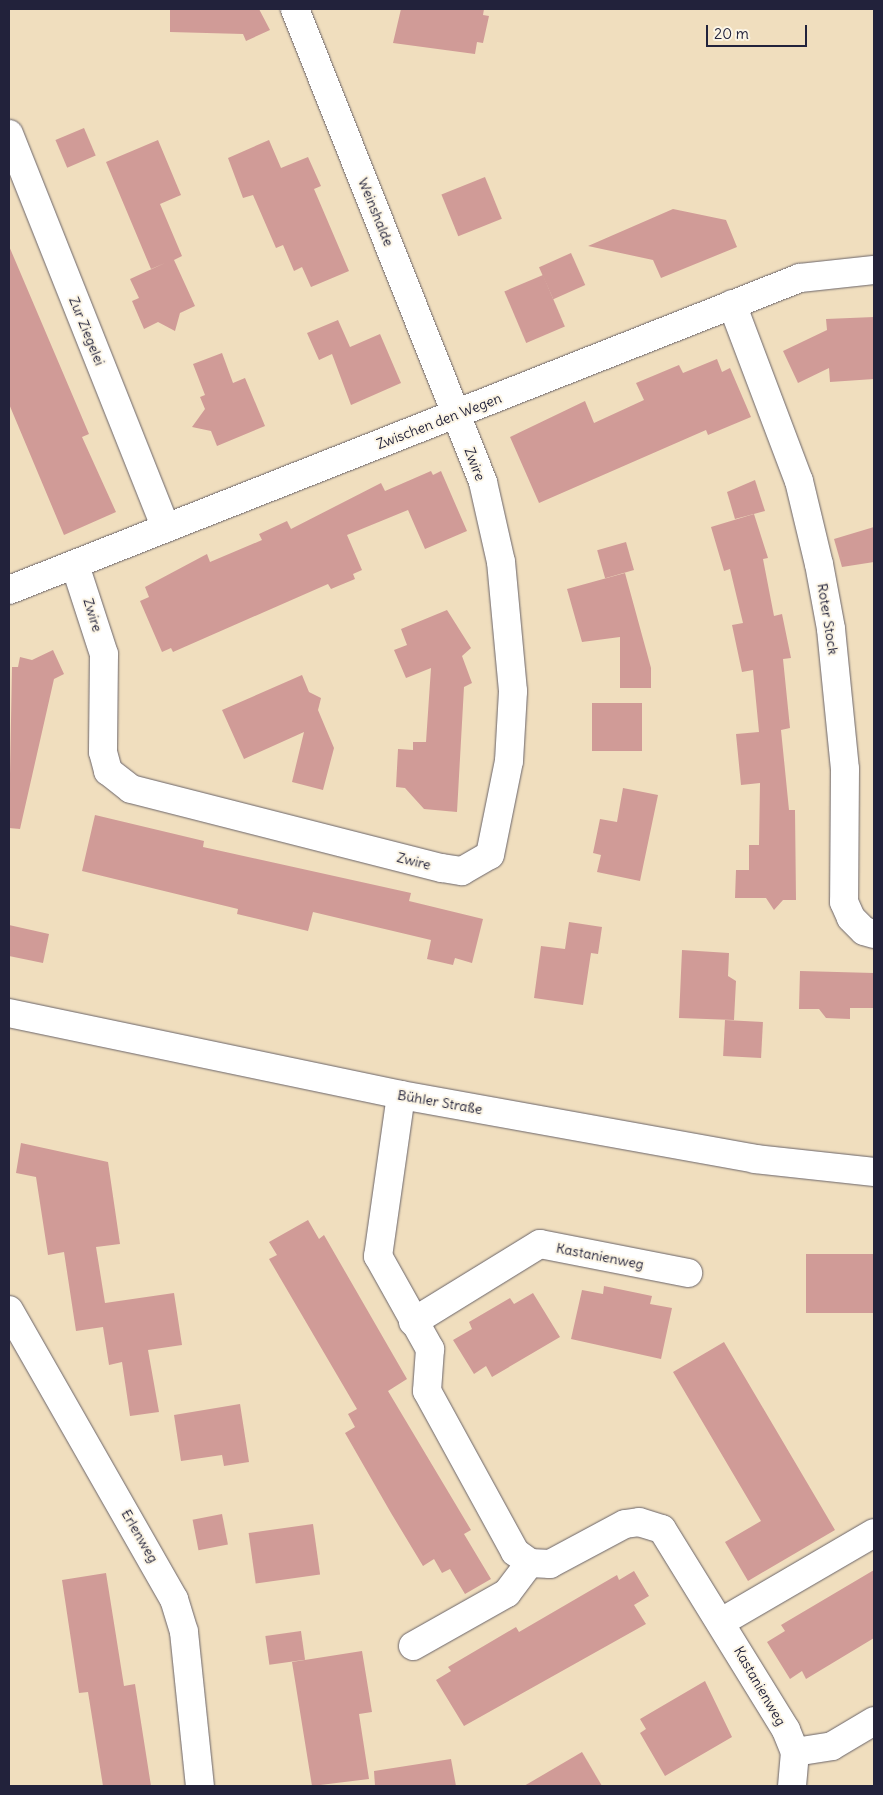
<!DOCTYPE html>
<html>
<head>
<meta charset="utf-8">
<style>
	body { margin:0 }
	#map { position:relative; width:883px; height:1795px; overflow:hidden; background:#f0debe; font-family:Delius,sans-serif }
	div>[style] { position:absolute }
	.building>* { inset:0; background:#d09b97; transform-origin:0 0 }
	.roads { filter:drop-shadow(0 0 1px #6a6469) drop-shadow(0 0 1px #6a6469) }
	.minor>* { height:28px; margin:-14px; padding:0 14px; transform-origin:14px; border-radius:14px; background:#fff }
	span { translate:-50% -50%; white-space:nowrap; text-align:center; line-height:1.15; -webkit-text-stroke:4px #fcf5e5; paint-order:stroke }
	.street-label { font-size:14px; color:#22223b }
	.frame { position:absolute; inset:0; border:10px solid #22223b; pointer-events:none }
	.scale { position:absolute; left:706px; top:25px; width:101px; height:22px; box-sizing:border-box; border:2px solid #22223b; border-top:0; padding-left:6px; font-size:15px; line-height:18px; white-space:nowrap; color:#22223b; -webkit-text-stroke:4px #fcf5e5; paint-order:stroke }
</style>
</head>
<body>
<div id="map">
	<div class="building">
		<i style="clip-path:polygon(170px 9px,259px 9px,270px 30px,246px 41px,243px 34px,170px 32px)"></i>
		<i style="clip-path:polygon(401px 9px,484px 9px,483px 15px,489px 16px,483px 43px,477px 42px,475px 54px,393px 43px)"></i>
		<i style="left:84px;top:128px;width:30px;height:31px;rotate:67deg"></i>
		<i style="clip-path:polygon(158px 140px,181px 195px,160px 204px,182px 256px,174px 260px,195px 306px,180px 313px,175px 331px,158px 322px,144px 329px,132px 301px,139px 298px,130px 279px,165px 263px,151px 269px,106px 162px)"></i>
		<i style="clip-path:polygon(269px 140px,281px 168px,308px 157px,321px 186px,314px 189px,349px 271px,311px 287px,302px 267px,294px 271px,283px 245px,276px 248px,253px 195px,243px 198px,228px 158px)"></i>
		<i style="left:485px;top:177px;width:45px;height:47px;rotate:68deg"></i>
		<i style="clip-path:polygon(673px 209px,726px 220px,737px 247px,661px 278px,653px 260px,588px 246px)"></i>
		<i style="clip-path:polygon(9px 246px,89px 434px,82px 437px,116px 512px,64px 535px,9px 404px)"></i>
		<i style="left:571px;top:253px;width:35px;height:35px;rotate:66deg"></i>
		<i style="left:543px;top:275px;width:56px;height:42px;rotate:67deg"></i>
		<i style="clip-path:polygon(874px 317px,874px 379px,830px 382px,829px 368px,798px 383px,783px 351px,827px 330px,826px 319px)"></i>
		<i style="clip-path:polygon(338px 320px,350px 347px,380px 334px,401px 383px,351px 405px,332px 354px,319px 360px,307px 333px)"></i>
		<i style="clip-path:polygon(222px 353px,233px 383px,245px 378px,265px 426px,217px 446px,211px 431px,192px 427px,205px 409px,200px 397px,205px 395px,193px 364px)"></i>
		<i style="clip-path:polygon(717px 359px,722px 372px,730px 368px,751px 417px,708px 435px,706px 430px,539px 503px,510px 437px,585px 401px,594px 423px,644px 400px,636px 383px,679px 365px,683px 373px)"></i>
		<i style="clip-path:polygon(431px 471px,433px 475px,441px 471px,467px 531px,425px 549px,408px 510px,347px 535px,362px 570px,353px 574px,355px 579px,331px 589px,328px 584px,173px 652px,171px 648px,162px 652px,140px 601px,149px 597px,145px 587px,207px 554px,210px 562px,262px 540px,259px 534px,287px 521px,291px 529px,381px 483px,385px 491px)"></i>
		<i style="clip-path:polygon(755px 480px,765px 511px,735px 519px,727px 492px)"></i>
		<i style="clip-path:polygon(754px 514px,768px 558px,763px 559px,774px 616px,782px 614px,791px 658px,783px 659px,790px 728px,781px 730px,789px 810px,795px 810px,796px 900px,783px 900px,774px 910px,766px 898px,735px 898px,736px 870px,749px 870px,749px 845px,759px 845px,760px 783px,741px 785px,736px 734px,759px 732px,753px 670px,742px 672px,732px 625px,743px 623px,730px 569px,724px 571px,711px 527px)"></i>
		<i style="clip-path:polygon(874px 527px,874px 562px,842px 567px,834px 539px)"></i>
		<i style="left:626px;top:542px;width:29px;height:30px;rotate:74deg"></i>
		<i style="clip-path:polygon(625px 573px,651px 668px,651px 688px,620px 688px,620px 637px,582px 642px,567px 589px)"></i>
		<i style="clip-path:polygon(447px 610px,471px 648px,462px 656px,472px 683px,464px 687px,457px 812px,424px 809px,405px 788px,396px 787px,398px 749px,413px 750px,413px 742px,426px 742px,431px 668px,406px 678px,394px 650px,407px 645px,401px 629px)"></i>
		<i style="clip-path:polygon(53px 650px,64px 674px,54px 679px,20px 829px,9px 828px,12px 667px,18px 667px,20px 657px,32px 660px)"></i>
		<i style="clip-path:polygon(302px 675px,309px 692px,321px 698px,318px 710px,334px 748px,323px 790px,292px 782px,304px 732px,244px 759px,222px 710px)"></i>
		<i style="left:592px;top:703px;width:50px;height:48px"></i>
		<i style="clip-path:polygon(623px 788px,658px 795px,640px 881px,597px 872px,601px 855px,593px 853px,600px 819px,617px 822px)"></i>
		<i style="clip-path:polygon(95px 815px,204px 841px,203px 847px,411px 893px,409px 901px,483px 919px,472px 963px,455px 958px,453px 965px,427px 959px,431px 940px,313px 912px,308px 931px,237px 914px,238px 909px,82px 871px)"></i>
		<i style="clip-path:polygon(569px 922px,602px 927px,598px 954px,591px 953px,583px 1005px,534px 998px,541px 946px,565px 949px)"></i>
		<i style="clip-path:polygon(9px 925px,49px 934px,43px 963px,9px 956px)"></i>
		<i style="clip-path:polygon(682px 950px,729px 953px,728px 976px,736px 981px,734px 1020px,679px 1018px)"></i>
		<i style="clip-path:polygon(800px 971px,874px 973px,874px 1008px,850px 1008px,850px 1019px,826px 1018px,819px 1009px,799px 1009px)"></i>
		<i style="left:725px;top:1020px;width:38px;height:36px;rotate:3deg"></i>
		<i style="clip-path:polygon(21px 1143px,108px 1162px,120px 1244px,96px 1247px,105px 1303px,174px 1293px,182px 1345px,148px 1350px,159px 1412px,130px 1416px,122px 1362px,109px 1365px,103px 1327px,76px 1331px,64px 1252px,48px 1255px,36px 1177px,16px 1173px)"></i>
		<i style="clip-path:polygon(308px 1220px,319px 1239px,324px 1235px,407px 1379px,388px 1391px,471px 1530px,464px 1534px,491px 1579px,465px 1594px,450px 1569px,442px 1573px,434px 1559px,423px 1566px,391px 1513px,345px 1433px,355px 1427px,348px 1414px,357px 1409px,269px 1259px,277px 1255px,269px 1242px)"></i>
		<i style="left:874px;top:1254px;width:59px;height:68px;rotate:90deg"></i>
		<i style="clip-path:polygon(604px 1286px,652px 1296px,650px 1304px,672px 1308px,661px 1359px,571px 1339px,582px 1290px,603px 1294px)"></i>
		<i style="clip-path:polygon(533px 1293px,560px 1337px,492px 1377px,486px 1366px,474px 1374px,453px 1340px,472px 1329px,469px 1322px,510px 1298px,514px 1304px)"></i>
		<i style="clip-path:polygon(724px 1342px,835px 1530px,748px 1581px,725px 1542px,761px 1521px,673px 1372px)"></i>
		<i style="clip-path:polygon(240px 1404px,249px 1462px,224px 1466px,222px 1455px,181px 1461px,174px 1415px)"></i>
		<i style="left:222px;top:1514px;width:31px;height:30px;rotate:79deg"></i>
		<i style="left:313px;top:1524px;width:51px;height:65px;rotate:82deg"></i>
		<i style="clip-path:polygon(874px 1570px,874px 1638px,806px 1679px,802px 1671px,790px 1679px,767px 1642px,785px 1631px,781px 1625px)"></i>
		<i style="clip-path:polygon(634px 1571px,649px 1596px,634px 1605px,646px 1624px,464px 1726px,436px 1680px,451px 1671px,448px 1667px,516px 1627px,519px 1632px,617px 1575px,619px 1580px)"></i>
		<i style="clip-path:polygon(106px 1573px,124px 1686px,135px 1684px,151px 1786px,103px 1786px,88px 1692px,79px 1693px,62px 1580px)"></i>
		<i style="left:301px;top:1631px;width:29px;height:36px;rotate:82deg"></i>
		<i style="clip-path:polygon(362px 1651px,372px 1712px,359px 1714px,369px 1779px,312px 1786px,292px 1662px)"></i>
		<i style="clip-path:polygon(705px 1681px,732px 1737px,665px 1776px,640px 1733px,646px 1729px,640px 1719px)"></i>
		<i style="clip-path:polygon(582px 1752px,602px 1786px,524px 1786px)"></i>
		<i style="clip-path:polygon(451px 1759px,456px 1786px,375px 1786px,374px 1771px)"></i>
	</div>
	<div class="roads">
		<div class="minor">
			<i style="left:9px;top:134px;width:424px;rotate:68.3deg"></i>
			<i style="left:732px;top:304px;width:189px;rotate:69.3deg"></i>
			<i style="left:799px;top:481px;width:85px;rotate:76.5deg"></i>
			<i style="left:819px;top:564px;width:66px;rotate:79.5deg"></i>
			<i style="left:831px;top:629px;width:141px;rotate:84.3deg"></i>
			<i style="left:845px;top:769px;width:133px;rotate:90.4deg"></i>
			<i style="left:844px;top:902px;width:17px;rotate:66deg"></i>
			<i style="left:851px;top:918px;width:18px;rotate:45deg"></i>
			<i style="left:864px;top:931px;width:10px;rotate:17deg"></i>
			<i style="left:75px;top:565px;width:94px;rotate:72deg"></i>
			<i style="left:104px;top:654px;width:98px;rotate:90.6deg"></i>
			<i style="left:103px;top:752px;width:20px;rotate:75deg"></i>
			<i style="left:108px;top:771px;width:29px;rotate:38deg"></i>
			<i style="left:131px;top:789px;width:321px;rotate:14.3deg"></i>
			<i style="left:442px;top:868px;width:20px;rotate:9deg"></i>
			<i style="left:462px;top:871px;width:32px;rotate:-30deg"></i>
			<i style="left:490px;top:855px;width:96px;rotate:-78.6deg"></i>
			<i style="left:509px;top:761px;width:70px;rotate:-86.7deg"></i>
			<i style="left:513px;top:691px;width:130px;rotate:-95.3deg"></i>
			<i style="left:501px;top:562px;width:82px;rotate:-102.7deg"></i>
			<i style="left:483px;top:482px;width:509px;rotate:-111.68deg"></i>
			<i style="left:9px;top:590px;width:850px;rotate:-21.53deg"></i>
			<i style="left:800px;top:278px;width:74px;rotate:-6.2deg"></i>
			<i style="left:9px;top:1013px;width:400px;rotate:11.8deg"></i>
			<i style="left:401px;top:1095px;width:360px;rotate:10.2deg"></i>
			<i style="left:755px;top:1159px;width:120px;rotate:6.2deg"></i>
			<i style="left:401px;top:1095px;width:163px;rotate:98.1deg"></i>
			<i style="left:378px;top:1256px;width:107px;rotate:60.8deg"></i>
			<i style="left:430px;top:1349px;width:42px;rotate:94.1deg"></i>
			<i style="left:427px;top:1391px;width:183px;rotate:61.3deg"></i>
			<i style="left:515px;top:1552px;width:19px;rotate:36deg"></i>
			<i style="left:530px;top:1563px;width:20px;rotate:3deg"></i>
			<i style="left:550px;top:1564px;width:85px;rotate:-28.1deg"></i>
			<i style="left:625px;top:1524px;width:14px;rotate:-8deg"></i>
			<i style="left:639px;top:1522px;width:24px;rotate:17deg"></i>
			<i style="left:662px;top:1529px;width:236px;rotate:58.3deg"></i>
			<i style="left:786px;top:1730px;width:24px;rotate:68deg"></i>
			<i style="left:795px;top:1752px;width:34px;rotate:95deg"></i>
			<i style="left:9px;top:1310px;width:333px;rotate:60.3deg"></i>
			<i style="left:174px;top:1599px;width:34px;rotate:73deg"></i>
			<i style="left:184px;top:1632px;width:155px;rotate:84.1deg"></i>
			<i style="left:413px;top:1322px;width:149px;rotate:-31.6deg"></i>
			<i style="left:540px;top:1244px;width:151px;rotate:11.1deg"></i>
			<i style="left:723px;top:1621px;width:175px;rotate:-30.2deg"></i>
			<i style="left:413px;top:1646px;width:108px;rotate:-29.4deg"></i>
			<i style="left:507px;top:1593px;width:38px;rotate:-53deg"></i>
			<i style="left:795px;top:1752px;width:37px;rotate:-9deg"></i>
			<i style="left:832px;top:1746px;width:49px;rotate:-30.8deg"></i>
		</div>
	</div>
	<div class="street-label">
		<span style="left:376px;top:212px;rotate:68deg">Weinshalde</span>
		<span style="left:87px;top:331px;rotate:68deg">Zur Ziegelei</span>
		<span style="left:439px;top:421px;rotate:-21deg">Zwischen den Wegen</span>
		<span style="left:475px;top:464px;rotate:69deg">Zwire</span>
		<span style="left:93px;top:615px;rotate:73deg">Zwire</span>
		<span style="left:828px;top:619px;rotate:81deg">Roter Stock</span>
		<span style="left:414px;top:861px;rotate:14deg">Zwire</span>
		<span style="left:440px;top:1102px;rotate:10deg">Bühler Straße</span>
		<span style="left:600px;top:1256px;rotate:11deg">Kastanienweg</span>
		<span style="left:140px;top:1536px;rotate:60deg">Erlenweg</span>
		<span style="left:760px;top:1686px;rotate:60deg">Kastanienweg</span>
	</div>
	<div class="frame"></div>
	<div class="scale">20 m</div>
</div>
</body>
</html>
